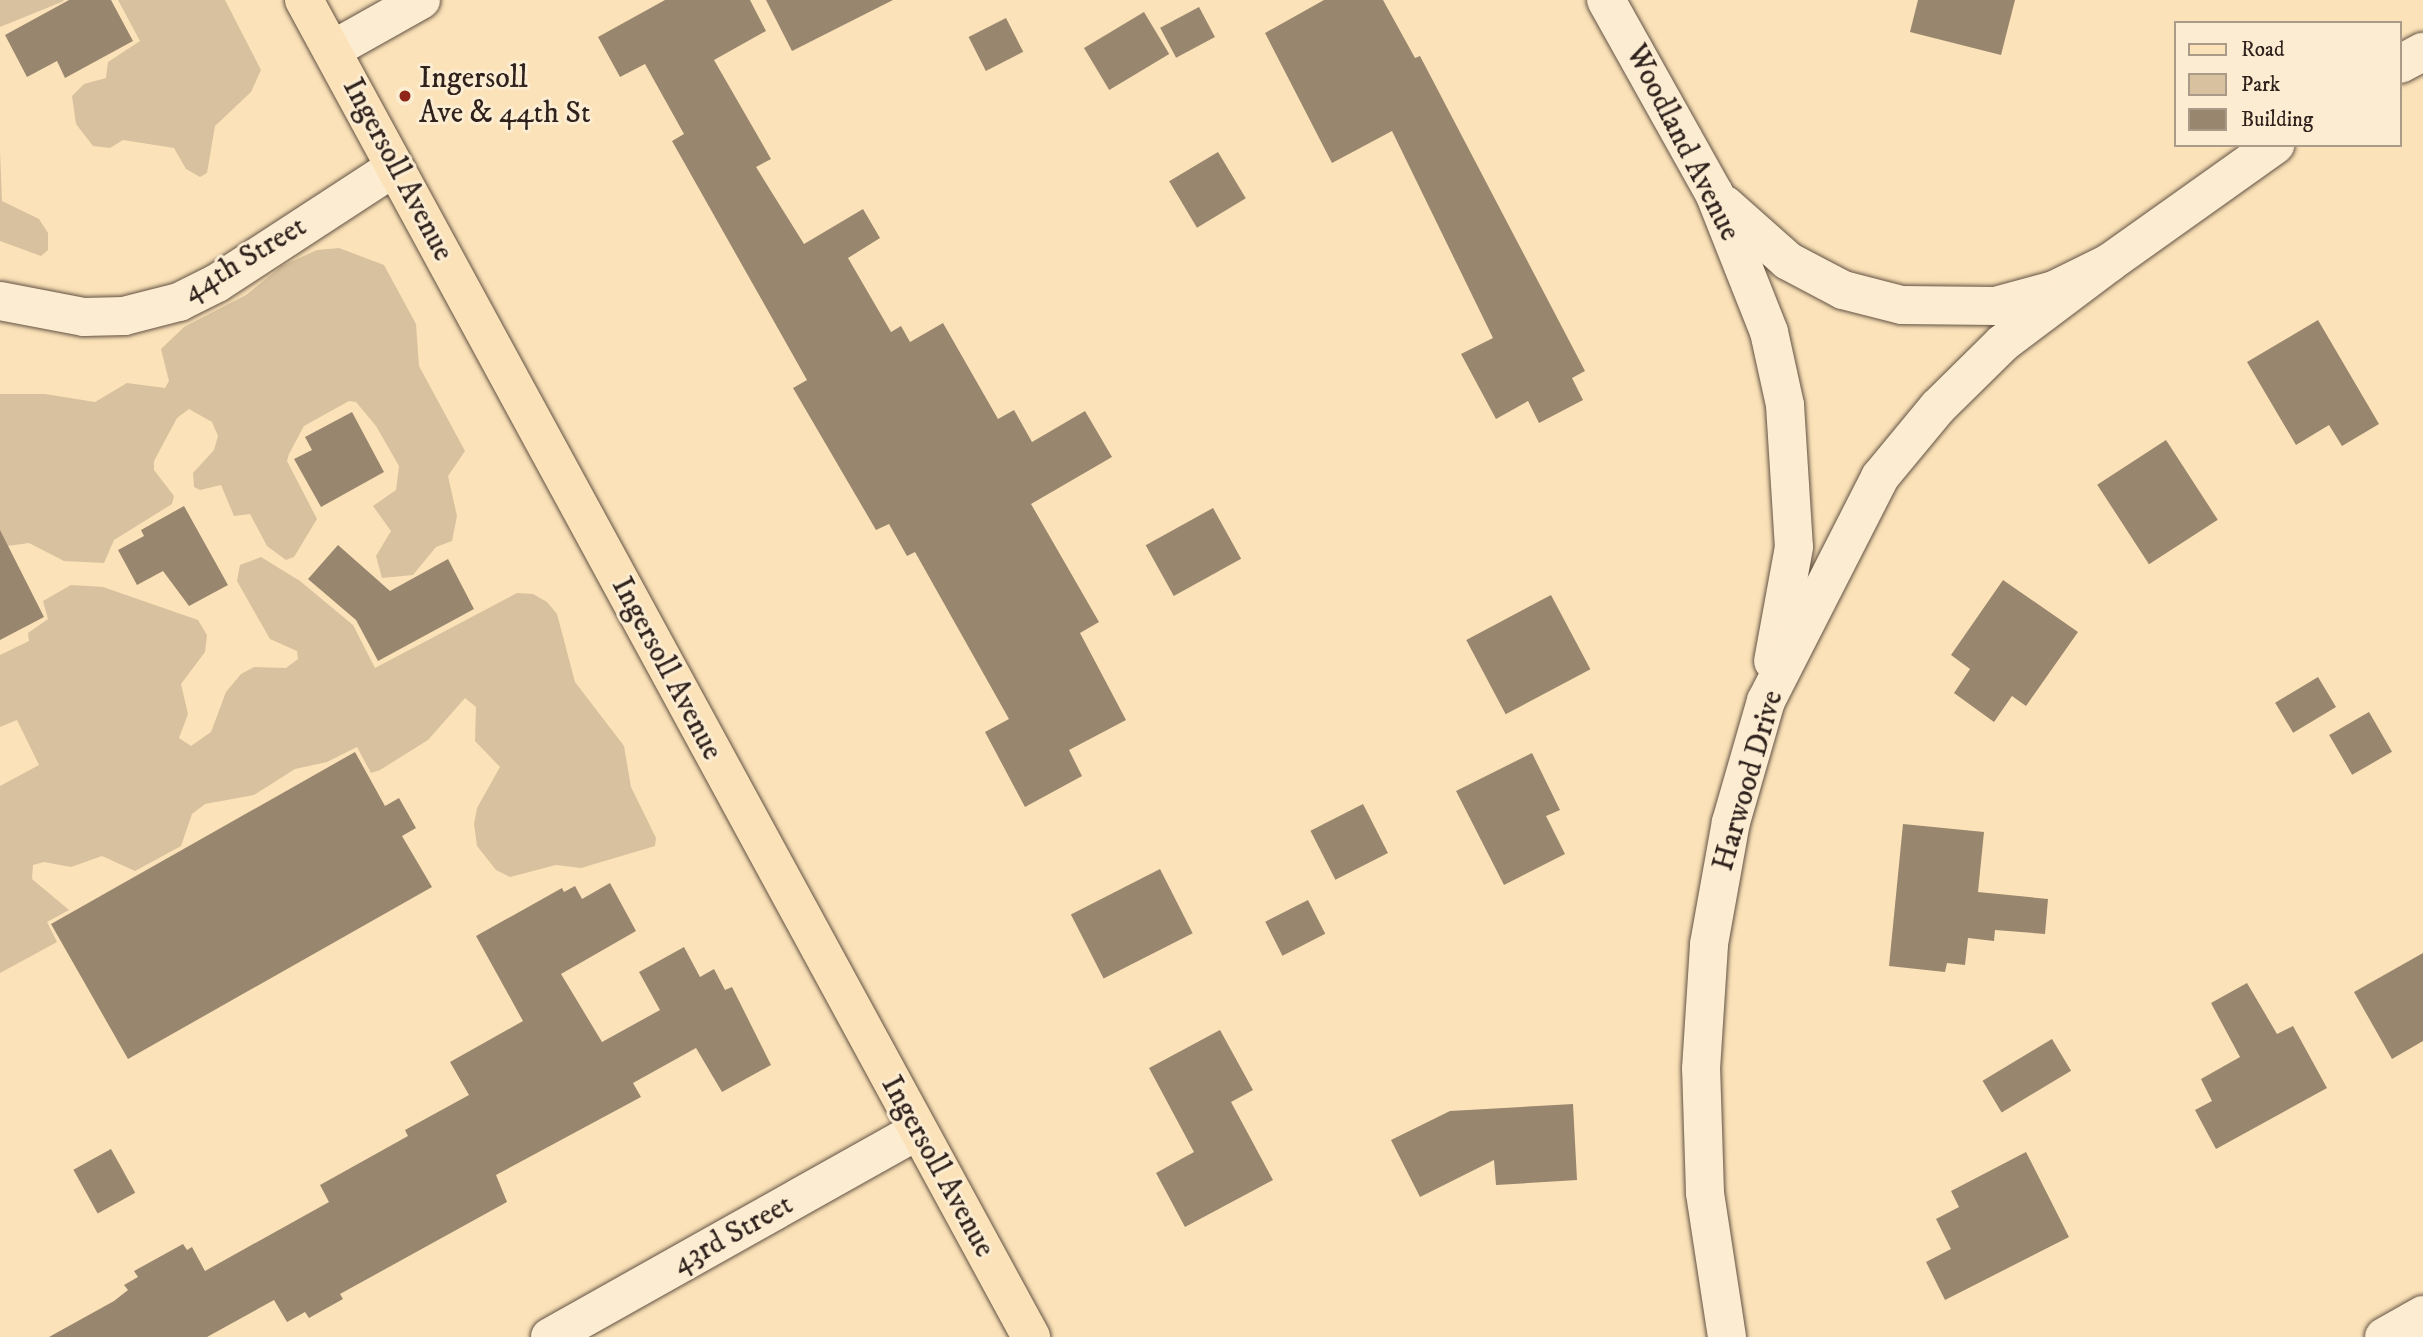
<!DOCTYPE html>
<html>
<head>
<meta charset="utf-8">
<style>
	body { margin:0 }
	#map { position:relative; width:2423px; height:1337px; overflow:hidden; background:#fbe2b8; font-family:"IM FELL DW Pica",serif }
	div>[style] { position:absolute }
	.green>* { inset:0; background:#d8c19e }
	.building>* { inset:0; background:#99866e; transform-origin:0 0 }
	.roads { filter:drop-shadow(0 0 2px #625244) drop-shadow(0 0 2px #625244) }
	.minor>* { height:38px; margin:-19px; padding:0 19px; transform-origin:19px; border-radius:19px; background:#fcecd1 }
	.major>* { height:38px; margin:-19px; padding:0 19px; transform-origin:19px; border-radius:19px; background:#fbe2b8 }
	.dots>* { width:19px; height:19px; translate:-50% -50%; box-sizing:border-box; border:4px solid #fcecd1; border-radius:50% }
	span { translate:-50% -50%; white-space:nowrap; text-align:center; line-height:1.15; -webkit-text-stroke:6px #fcecd1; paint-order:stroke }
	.poi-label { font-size:30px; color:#2f221d }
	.left { translate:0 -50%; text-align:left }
	.street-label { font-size:30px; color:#2f221d }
	.legend { position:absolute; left:2174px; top:21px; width:228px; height:126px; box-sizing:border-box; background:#fcecd1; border:2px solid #aa9b89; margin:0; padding:9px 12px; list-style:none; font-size:21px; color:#2f221d }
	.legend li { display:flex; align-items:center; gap:14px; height:35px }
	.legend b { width:35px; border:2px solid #aa9b89 }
</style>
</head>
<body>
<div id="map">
	<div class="green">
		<i style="clip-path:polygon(0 0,63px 0,64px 1px,0 27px)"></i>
		<i style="clip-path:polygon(118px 0,225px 0,261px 70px,251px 92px,215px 126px,207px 173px,200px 177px,186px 169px,174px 148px,123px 140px,110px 148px,93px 146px,76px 124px,72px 96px,84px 84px,106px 78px,108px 62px,140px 41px)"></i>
		<i style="clip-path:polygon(0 151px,2px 201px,39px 219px,48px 233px,48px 250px,41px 256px,0 241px)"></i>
		<i style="clip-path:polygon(339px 248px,384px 265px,416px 324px,419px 366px,465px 451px,448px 476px,457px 516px,452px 541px,436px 547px,413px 575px,382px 578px,376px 556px,391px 531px,373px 506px,396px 490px,399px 466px,376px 426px,356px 402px,349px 401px,304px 426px,289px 454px,287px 461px,317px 519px,294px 557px,286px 560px,267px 546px,250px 514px,234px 516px,221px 485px,200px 490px,194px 487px,193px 473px,214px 450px,218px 436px,212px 422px,189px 409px,177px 418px,154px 461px,154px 470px,174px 496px,172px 504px,114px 540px,104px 563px,64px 561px,29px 543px,0 547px,0 394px,45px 394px,95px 402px,127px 383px,165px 388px,169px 381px,161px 349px,184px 327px,246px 295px,282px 266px,317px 250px)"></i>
		<i style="clip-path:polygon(261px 557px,300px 581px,353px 625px,375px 668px,517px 593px,533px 594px,547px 602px,557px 614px,575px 682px,624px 746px,631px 787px,656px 838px,655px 846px,581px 868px,556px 865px,510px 877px,496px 870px,477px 846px,474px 824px,477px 808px,500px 767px,475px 741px,476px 707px,465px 698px,428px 740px,380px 770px,371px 773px,357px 747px,327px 762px,295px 769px,254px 795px,205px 804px,192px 814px,181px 846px,135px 871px,102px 856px,71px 867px,44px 862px,33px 865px,32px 879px,69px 910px,47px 922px,57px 942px,0 973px,0 786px,39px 765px,17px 720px,0 727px,0 655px,29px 641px,28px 633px,48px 619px,43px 601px,71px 585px,103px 587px,198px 620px,207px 635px,205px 652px,181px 684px,188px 714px,179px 738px,191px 746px,211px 732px,226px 692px,241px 674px,254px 667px,286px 668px,298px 659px,297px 651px,270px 639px,237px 581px,240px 565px)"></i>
	</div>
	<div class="building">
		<i style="clip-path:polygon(69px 0,111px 0,133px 41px,65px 78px,57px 61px,27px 77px,5px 35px)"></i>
		<i style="clip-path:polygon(665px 0,750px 0,766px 31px,714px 60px,771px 159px,756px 167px,804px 244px,863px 209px,880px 238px,848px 258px,891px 332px,901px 326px,910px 342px,943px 323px,998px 419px,1014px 410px,1032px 442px,1085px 411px,1112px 457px,1031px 504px,1099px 622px,1080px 633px,1126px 720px,1069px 750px,1082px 776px,1025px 807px,985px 732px,1009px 719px,915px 552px,907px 556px,889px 524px,876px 530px,793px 388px,807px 380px,672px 141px,684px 134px,645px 64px,620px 77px,598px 37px)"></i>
		<i style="clip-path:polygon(766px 0,893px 0,792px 51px)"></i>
		<i style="clip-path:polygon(1324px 0,1383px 0,1415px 58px,1420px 56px,1585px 371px,1572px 378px,1583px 400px,1539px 423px,1528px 401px,1496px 419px,1461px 354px,1493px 338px,1392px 131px,1332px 163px,1265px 33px)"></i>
		<i style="clip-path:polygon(1918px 0,2015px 0,2001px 55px,1910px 32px)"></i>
		<i style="left:1199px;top:7px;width:34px;height:44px;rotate:62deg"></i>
		<i style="left:1144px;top:12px;width:49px;height:70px;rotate:59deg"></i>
		<i style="left:1006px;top:18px;width:38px;height:42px;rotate:63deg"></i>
		<i style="left:1218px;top:152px;width:54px;height:57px;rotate:59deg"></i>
		<i style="clip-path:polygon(2318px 320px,2379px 424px,2342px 446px,2329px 425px,2296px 445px,2247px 362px)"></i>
		<i style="clip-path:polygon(352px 412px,384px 472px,321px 507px,294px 459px,312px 450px,305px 437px)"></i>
		<i style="left:2166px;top:440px;width:95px;height:82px;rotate:57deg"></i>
		<i style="clip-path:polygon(184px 506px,228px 585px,189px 606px,163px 571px,137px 585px,118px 550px,144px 536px,141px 530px)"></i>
		<i style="left:1213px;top:508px;width:58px;height:77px;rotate:61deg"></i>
		<i style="clip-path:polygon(0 530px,44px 617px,0 640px)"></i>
		<i style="clip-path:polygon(338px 545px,390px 591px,448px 559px,474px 609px,378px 661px,356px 620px,308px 579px)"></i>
		<i style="clip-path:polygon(2003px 580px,2078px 632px,2026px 706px,2012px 696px,1994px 722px,1954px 693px,1970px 669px,1951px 655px)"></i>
		<i style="left:1551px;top:595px;width:84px;height:96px;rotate:62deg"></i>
		<i style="left:2318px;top:677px;width:35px;height:50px;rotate:59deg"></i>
		<i style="left:2369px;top:712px;width:46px;height:46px;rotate:60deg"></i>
		<i style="clip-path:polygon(355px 752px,385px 806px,399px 798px,416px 828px,402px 836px,432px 887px,128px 1059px,51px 924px)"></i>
		<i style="clip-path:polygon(1532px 753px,1560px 810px,1546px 816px,1565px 854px,1504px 885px,1456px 791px)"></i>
		<i style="left:1363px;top:804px;width:55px;height:59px;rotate:63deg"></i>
		<i style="clip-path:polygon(1903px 824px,1984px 832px,1978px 892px,2048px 899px,2045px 934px,1995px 930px,1994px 941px,1968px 938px,1965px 965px,1947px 963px,1945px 972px,1889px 966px)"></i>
		<i style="left:1160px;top:869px;width:72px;height:100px;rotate:63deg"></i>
		<i style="clip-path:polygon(610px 883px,636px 931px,561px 974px,602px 1042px,660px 1010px,639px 972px,684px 947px,700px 977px,714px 969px,725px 990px,732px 987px,771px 1065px,722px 1092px,696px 1048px,633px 1083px,641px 1097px,496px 1175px,507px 1202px,340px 1294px,343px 1299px,309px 1318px,305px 1312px,287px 1322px,274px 1300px,207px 1337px,49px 1337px,114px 1301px,128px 1290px,124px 1285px,138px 1277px,134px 1271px,183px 1244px,187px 1250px,192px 1247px,205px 1271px,329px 1202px,320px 1185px,408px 1136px,405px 1130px,469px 1095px,450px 1062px,523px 1021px,476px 936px,562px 888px,564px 892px,575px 886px,582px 899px)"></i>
		<i style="left:1308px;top:900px;width:38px;height:48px;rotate:63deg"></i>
		<i style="clip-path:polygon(2423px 953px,2423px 1041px,2392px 1059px,2354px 992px)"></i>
		<i style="clip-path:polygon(2247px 983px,2277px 1034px,2293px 1026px,2327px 1088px,2216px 1149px,2195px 1110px,2212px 1101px,2201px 1079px,2240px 1057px,2211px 1003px)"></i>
		<i style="clip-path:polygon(1220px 1030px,1253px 1090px,1231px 1102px,1273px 1180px,1185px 1227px,1156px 1173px,1194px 1152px,1149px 1068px)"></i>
		<i style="left:2052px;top:1039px;width:37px;height:81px;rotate:59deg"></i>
		<i style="clip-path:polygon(1573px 1104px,1577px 1180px,1496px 1185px,1494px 1160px,1420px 1197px,1391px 1140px,1450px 1111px)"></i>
		<i style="left:111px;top:1149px;width:50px;height:43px;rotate:61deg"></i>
		<i style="clip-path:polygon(2026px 1152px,2069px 1237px,1945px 1300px,1926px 1262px,1951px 1249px,1936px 1219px,1959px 1207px,1951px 1191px)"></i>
	</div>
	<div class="roads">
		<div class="minor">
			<i style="left:1606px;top:0;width:221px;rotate:60.8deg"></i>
			<i style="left:1714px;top:193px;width:149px;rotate:68.4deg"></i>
			<i style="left:1769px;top:332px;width:75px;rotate:77.6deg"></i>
			<i style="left:1785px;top:405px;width:142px;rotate:86.4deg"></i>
			<i style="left:1794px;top:547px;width:116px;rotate:100.4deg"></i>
			<i style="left:332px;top:50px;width:102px;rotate:-29.3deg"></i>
			<i style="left:2400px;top:64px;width:26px;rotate:-28deg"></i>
			<i style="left:1725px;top:205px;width:84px;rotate:41.6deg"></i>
			<i style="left:1788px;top:261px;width:62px;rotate:27.8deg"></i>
			<i style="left:1843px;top:290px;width:61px;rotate:14.3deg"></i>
			<i style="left:1902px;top:305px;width:93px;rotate:0.6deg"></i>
			<i style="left:1995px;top:306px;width:61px;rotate:-15.2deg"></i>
			<i style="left:2054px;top:290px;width:61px;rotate:-26.1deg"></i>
			<i style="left:2109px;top:263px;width:204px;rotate:-35.4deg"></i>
			<i style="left:0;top:301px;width:86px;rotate:10.8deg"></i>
			<i style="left:84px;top:317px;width:40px;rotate:-1.4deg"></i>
			<i style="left:124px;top:316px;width:57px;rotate:-14.3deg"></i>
			<i style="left:179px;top:302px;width:42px;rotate:-26.6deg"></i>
			<i style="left:217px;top:283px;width:212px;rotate:-33.1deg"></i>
			<i style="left:550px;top:1337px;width:420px;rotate:-29.3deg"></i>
			<i style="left:1727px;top:1337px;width:146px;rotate:-98.7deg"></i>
			<i style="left:1705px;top:1193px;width:124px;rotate:-91.8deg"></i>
			<i style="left:1701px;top:1069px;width:125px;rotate:-86.3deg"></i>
			<i style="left:1709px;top:944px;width:124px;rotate:-79.8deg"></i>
			<i style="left:1731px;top:822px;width:126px;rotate:-73.9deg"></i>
			<i style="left:1766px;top:701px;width:251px;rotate:-63deg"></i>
			<i style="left:1880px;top:477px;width:91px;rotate:-50.4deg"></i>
			<i style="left:1938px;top:407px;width:91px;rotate:-44.6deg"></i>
			<i style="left:2003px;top:343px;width:133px;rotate:-37deg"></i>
			<i style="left:2384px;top:1337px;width:45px;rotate:-29.4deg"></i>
		</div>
		<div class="major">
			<i style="left:304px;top:0;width:1522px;rotate:61.46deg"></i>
		</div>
	</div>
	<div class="dots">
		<i style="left:405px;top:96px;background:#8f2418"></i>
	</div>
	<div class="poi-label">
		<span class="left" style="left:419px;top:96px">Ingersoll<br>Ave &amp; 44th St</span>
	</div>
	<div class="street-label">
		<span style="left:1682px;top:143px;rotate:63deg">Woodland Avenue</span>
		<span style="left:397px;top:170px;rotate:62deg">Ingersoll Avenue</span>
		<span style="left:245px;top:260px;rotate:-31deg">44th Street</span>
		<span style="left:666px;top:669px;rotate:62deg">Ingersoll Avenue</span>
		<span style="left:1749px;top:781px;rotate:-74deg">Harwood Drive</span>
		<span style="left:937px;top:1167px;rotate:61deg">Ingersoll Avenue</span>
		<span style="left:733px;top:1235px;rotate:-29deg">43rd Street</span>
	</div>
	<ul class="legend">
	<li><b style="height:9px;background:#fbe2b8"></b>Road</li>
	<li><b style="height:19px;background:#d8c19e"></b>Park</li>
	<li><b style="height:19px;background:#99866e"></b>Building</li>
	</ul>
</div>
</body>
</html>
